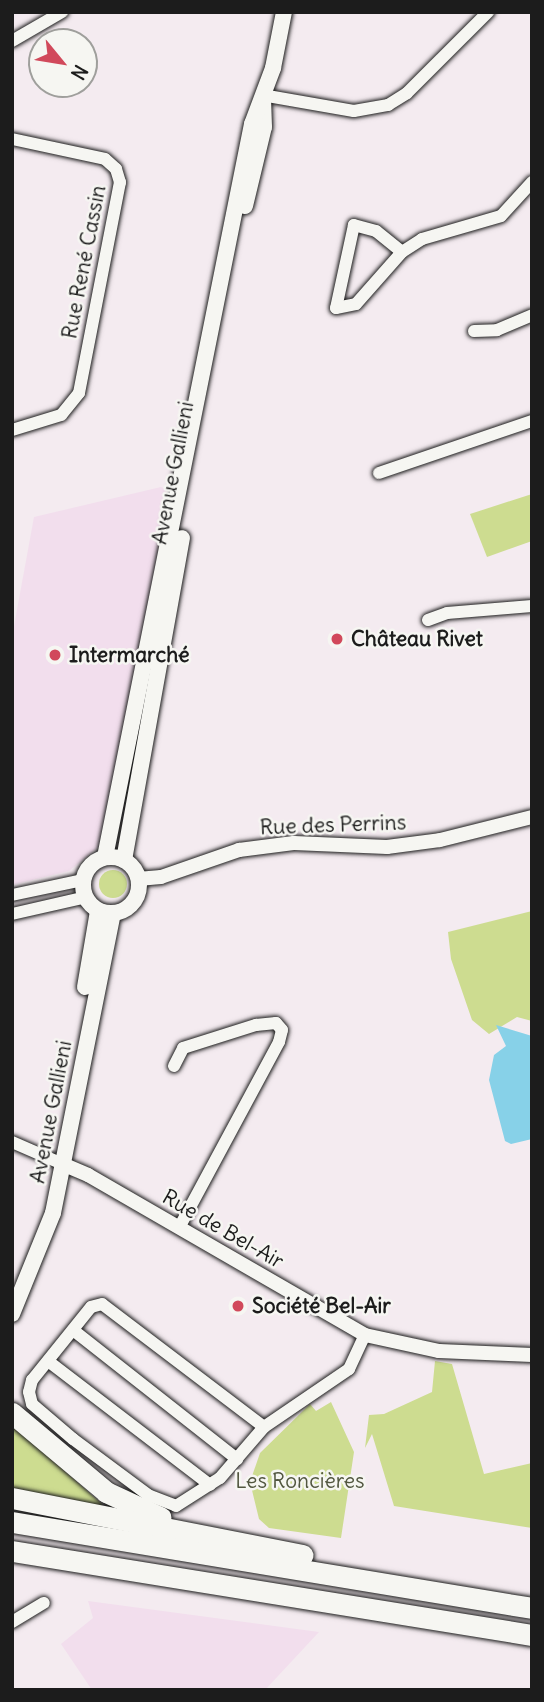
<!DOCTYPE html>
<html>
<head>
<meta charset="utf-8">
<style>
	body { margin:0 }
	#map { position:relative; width:544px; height:1702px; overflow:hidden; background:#f4ebf0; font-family:Delius,sans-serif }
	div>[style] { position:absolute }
	.built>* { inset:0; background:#f2deed }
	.green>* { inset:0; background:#cddc90 }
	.round { border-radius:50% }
	.water>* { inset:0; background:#87d1e8 }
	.roads { filter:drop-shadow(0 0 2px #1c1c1c) drop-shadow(0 0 2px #1c1c1c) }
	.minor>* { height:12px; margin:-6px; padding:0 6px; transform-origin:6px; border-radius:6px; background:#f6f6f2 }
	.tertiary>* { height:14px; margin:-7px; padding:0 7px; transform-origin:7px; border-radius:7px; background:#f6f6f2 }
	.secondary>* { height:16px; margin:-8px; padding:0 8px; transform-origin:8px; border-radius:8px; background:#f6f6f2 }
	.secondary>.ring { margin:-8px; padding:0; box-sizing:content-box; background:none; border:16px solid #f6f6f2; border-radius:50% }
	.motorway>* { height:21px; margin:-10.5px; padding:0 10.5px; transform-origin:10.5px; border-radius:10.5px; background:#f6f6f2 }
	.dots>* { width:19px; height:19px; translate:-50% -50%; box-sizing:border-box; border:4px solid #f6f6f2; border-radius:50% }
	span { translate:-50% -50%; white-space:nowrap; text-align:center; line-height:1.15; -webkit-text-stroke:5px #f6f6f2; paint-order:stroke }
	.street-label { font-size:21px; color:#1c1c1c }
	.poi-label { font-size:21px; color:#1c1c1c; font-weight:700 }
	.left { translate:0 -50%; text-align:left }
	.park-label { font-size:21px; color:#51563f }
	.frame { position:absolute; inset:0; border:14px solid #1c1c1c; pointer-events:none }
	.north { position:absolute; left:28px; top:28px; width:70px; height:70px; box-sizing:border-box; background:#f6f6f2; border:2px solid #9f9f9c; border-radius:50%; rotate:120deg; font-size:19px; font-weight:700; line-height:28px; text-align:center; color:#1c1c1c }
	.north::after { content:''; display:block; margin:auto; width:24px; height:32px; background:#d1495b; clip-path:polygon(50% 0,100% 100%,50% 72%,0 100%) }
</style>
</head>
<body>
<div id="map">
	<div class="built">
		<i style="clip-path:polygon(161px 487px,170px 491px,102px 844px,69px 871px,12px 885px,12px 637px,34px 517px)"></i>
		<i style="clip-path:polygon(88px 1601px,319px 1632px,265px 1690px,92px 1690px,61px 1644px,93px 1618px)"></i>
	</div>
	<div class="green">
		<i style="clip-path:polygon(532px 494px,532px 541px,487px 557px,470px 514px)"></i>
		<i class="round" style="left:99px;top:870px;width:28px;height:28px"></i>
		<i style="clip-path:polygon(532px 911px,532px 1021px,517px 1017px,489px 1034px,472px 1020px,451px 959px,448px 932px)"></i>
		<i style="clip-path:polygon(435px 1361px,452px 1364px,484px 1474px,532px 1463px,532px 1528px,394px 1506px,372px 1434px,365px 1448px,369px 1415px,384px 1414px,432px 1392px)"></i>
		<i style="clip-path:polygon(331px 1402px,354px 1452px,341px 1538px,269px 1528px,259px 1519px,250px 1482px,260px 1453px,310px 1404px,316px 1411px)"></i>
		<i style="clip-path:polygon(12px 1424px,102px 1504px,102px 1506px,12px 1491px)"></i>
	</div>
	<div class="water">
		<i style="clip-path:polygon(496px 1025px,532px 1036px,532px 1139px,511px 1144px,505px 1141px,489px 1080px,494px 1055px,506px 1046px)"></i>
	</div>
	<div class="roads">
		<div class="minor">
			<i style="left:12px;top:41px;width:58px;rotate:-30.1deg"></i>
			<i style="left:262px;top:95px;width:93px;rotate:9.9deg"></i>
			<i style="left:354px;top:111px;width:35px;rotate:-10deg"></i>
			<i style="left:388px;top:105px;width:22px;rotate:-32deg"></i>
			<i style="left:407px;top:93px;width:115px;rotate:-45deg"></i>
			<i style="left:12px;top:139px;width:95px;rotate:12.1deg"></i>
			<i style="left:105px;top:159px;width:15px;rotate:42deg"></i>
			<i style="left:116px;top:169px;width:14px;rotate:73deg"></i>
			<i style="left:120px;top:182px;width:215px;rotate:101deg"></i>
			<i style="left:79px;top:393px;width:28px;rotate:129deg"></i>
			<i style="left:61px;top:415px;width:51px;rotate:163deg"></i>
			<i style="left:402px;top:252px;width:33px;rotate:-141deg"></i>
			<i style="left:376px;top:231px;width:23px;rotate:-165deg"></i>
			<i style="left:354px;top:225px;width:85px;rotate:102.2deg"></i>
			<i style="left:336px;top:308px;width:20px;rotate:-11deg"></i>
			<i style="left:356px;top:304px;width:69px;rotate:-48.5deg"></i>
			<i style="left:402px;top:252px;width:24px;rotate:-33deg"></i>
			<i style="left:422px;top:239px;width:82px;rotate:-16.2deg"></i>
			<i style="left:501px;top:216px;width:46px;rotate:-47.6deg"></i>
			<i style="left:474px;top:331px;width:23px;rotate:-2deg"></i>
			<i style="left:497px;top:330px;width:38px;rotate:-23deg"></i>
			<i style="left:379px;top:473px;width:162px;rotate:-18.8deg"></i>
			<i style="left:428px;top:620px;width:20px;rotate:-20deg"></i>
			<i style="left:447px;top:613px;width:85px;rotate:-4.7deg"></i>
			<i style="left:12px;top:895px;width:73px;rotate:-11.9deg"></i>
			<i style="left:12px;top:914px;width:76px;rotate:-12.9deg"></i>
			<i style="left:174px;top:1066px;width:20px;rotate:-63deg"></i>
			<i style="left:183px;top:1048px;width:77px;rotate:-17.5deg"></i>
			<i style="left:256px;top:1025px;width:20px;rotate:-6deg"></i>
			<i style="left:276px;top:1023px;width:9px;rotate:49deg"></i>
			<i style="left:282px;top:1030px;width:12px;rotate:104deg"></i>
			<i style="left:279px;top:1042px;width:211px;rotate:118.3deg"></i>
			<i style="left:12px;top:1142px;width:52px;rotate:23.6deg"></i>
			<i style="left:73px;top:1330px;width:209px;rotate:38.2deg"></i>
			<i style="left:48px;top:1361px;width:204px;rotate:37.4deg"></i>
			<i style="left:264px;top:1427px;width:203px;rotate:-142.8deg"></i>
			<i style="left:102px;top:1304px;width:11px;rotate:165deg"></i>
			<i style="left:91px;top:1307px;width:94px;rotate:128.9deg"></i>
			<i style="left:32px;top:1380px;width:12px;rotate:104deg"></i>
			<i style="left:29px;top:1392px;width:12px;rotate:76deg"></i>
			<i style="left:32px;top:1404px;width:54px;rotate:40.5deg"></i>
			<i style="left:73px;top:1439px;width:94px;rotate:36.7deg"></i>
			<i style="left:148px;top:1495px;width:30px;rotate:21deg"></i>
			<i style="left:176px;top:1506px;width:52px;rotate:-32.5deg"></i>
			<i style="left:220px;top:1478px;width:67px;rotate:-49.2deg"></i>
			<i style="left:264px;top:1427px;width:103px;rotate:-34.3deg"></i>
			<i style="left:349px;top:1369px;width:38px;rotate:-65deg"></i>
			<i style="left:12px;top:1622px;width:37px;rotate:-31deg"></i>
		</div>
		<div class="tertiary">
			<i style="left:138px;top:879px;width:23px;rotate:-5deg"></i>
			<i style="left:161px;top:877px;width:83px;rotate:-19.1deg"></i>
			<i style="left:239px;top:850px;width:55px;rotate:-7.3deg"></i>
			<i style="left:294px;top:843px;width:93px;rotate:2.5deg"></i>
			<i style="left:387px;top:847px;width:53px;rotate:-7.5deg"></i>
			<i style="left:440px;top:840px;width:95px;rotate:-14deg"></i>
			<i style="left:60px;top:1163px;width:30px;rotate:23deg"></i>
			<i style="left:88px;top:1175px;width:320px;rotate:30deg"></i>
			<i style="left:365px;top:1335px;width:76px;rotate:12.2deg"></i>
			<i style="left:439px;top:1351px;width:93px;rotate:2.5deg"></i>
		</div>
		<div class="secondary">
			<i style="left:245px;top:206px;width:81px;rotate:-76.5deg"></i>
			<i style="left:264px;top:127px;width:26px;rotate:-92deg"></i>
			<i class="ring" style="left:83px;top:857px;width:40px;height:40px"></i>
			<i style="left:105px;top:857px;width:748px;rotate:-78.66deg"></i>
			<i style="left:252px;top:124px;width:60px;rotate:-69.4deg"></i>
			<i style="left:273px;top:68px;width:57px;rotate:-78.9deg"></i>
			<i style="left:124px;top:860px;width:327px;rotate:-79.8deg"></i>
			<i style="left:85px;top:987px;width:77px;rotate:-80.3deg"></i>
			<i style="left:12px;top:1314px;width:109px;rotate:-67.9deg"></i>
			<i style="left:53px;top:1213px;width:306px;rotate:-78.7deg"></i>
		</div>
		<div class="motorway">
			<i style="left:12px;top:1413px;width:123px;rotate:40deg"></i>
			<i style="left:106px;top:1492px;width:60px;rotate:24.8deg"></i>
			<i style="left:12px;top:1498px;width:296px;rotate:11.1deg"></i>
			<i style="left:12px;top:1522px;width:527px;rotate:9.39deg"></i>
			<i style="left:12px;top:1551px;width:527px;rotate:9.18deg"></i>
		</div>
	</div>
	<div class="dots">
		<i style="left:337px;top:639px;background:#d1495b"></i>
		<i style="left:55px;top:655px;background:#d1495b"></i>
		<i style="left:238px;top:1306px;background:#d1495b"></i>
	</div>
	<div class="street-label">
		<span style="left:84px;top:262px;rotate:-79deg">Rue René Cassin</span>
		<span style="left:173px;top:473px;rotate:-79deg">Avenue Gallieni</span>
		<span style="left:333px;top:825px;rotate:-2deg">Rue des Perrins</span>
		<span style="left:51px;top:1112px;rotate:-79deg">Avenue Gallieni</span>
		<span style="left:223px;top:1229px;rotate:30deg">Rue de Bel-Air</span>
	</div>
	<div class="poi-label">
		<span class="left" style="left:351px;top:639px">Château Rivet</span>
		<span class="left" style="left:69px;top:655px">Intermarché</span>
		<span class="left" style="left:252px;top:1306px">Société Bel-Air</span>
	</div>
	<div class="park-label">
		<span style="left:300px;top:1481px">Les Roncières</span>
	</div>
	<div class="frame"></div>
	<div class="north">N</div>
</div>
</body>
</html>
